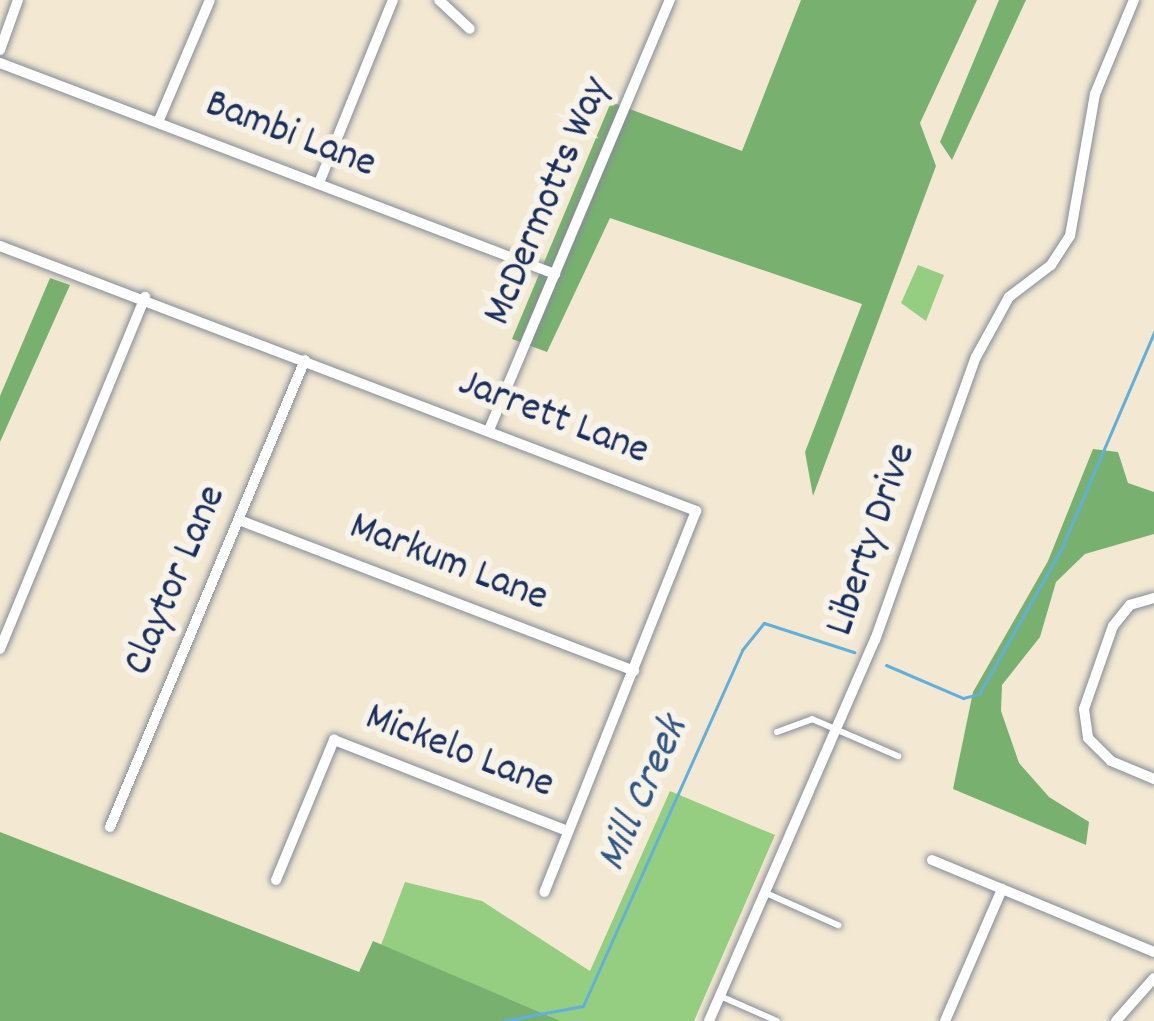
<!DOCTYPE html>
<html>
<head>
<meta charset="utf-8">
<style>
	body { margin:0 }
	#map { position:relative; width:1154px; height:1021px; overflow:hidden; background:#f3e9d3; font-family:Dekko,sans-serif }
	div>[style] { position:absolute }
	.green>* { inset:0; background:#96ce81 }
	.forest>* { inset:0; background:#78b16f }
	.stream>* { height:3px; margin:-1.5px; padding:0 1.5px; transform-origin:1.5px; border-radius:1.5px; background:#61b0db }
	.roads { filter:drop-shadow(0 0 3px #878c98) drop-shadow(0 0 3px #878c98) }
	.service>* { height:6px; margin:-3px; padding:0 3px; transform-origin:3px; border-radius:3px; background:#fff }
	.minor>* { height:10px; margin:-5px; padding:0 5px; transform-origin:5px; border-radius:5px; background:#fff }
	span { translate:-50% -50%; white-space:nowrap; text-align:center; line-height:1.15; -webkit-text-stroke:12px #f7f3e8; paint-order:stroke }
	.street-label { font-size:42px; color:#1b2f5e }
	.water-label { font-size:45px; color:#305684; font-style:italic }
</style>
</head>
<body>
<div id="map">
	<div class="green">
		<i style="clip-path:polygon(918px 265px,944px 275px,926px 321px,901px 303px)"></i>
		<i style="clip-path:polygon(670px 791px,775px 835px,694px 1021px,561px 1021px,381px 945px,405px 882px,482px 901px,590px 971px)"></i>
	</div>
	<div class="forest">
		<i style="clip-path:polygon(801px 0,977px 0,920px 123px,936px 166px,813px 496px,805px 452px,862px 304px,610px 218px,547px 352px,512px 339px,611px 102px,742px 151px)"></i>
		<i style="clip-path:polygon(999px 0,1026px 0,952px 160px,940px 142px)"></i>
		<i style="clip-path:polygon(50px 278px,70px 285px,0 442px,0 396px)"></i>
		<i style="clip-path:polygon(1093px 449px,1118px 452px,1128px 483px,1154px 492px,1154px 534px,1085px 554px,1056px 582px,1040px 637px,1002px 685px,1001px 711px,1019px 763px,1049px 797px,1089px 822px,1086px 845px,953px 789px,973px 692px,1048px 561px)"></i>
		<i style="clip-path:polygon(0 832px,359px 972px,373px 941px,561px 1021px,0 1021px)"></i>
	</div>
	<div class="stream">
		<i style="left:886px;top:665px;width:84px;rotate:23.2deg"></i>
		<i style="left:963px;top:698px;width:16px;rotate:-14deg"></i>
		<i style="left:979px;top:694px;width:169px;rotate:-60.5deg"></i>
		<i style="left:1062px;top:547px;width:234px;rotate:-66.8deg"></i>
		<i style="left:502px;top:1021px;width:82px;rotate:-10.5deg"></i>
		<i style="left:583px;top:1006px;width:390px;rotate:-65.9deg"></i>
		<i style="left:742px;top:650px;width:35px;rotate:-51deg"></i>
		<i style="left:764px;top:623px;width:95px;rotate:17.9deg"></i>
	</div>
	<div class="roads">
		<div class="service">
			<i style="left:777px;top:732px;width:37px;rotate:-20deg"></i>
			<i style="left:812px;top:719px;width:94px;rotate:23.3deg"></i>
			<i style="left:768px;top:894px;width:77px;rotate:23.9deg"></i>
			<i style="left:720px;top:996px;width:62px;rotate:23.7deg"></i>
		</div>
		<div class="minor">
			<i style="left:439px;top:0;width:42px;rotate:43.1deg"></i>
			<i style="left:0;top:50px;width:53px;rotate:-70.2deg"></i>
			<i style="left:0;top:63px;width:594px;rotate:20.82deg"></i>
			<i style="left:159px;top:120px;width:130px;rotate:-67deg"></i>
			<i style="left:319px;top:183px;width:197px;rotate:-68deg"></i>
			<i style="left:0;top:246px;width:745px;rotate:20.84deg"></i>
			<i style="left:696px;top:511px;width:410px;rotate:111.7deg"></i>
			<i style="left:489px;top:430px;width:467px;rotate:-67.2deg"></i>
			<i style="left:239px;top:520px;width:423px;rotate:20.9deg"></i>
			<i style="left:1154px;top:598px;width:25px;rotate:164deg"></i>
			<i style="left:1130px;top:605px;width:27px;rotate:129deg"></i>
			<i style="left:1113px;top:626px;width:88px;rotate:109.3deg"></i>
			<i style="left:1084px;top:709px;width:29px;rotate:82deg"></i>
			<i style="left:1088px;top:738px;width:33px;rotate:45deg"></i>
			<i style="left:1111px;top:761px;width:47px;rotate:22.7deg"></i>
			<i style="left:0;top:649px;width:381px;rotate:-67.6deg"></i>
			<i style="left:110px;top:827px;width:506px;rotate:-67.34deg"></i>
			<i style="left:932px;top:860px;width:240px;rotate:22.5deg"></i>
			<i style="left:276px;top:880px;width:152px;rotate:-67.5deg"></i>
			<i style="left:334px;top:740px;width:251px;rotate:21.3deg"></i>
			<i style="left:709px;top:1021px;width:416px;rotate:-66.5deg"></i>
			<i style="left:875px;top:640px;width:300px;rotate:-70.4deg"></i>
			<i style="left:976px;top:357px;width:68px;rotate:-61.2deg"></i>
			<i style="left:1009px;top:297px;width:53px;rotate:-37.3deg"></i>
			<i style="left:1051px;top:265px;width:35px;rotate:-57deg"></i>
			<i style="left:1070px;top:236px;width:144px;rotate:-80deg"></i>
			<i style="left:1095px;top:94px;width:102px;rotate:-67.5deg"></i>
			<i style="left:945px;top:1021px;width:144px;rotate:-66.6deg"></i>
			<i style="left:1116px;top:1021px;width:57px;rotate:-48.5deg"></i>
		</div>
	</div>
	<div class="street-label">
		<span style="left:290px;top:136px;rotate:21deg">Bambi Lane</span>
		<span style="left:549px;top:202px;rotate:-67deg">McDermotts Way</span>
		<span style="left:553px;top:419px;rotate:21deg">Jarrett Lane</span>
		<span style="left:873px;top:540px;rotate:-71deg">Liberty Drive</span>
		<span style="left:448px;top:564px;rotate:21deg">Markum Lane</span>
		<span style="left:177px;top:581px;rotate:-67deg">Claytor Lane</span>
		<span style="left:459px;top:753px;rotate:21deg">Mickelo Lane</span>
	</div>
	<div class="water-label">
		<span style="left:645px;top:795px;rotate:-66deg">Mill Creek</span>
	</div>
</div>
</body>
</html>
